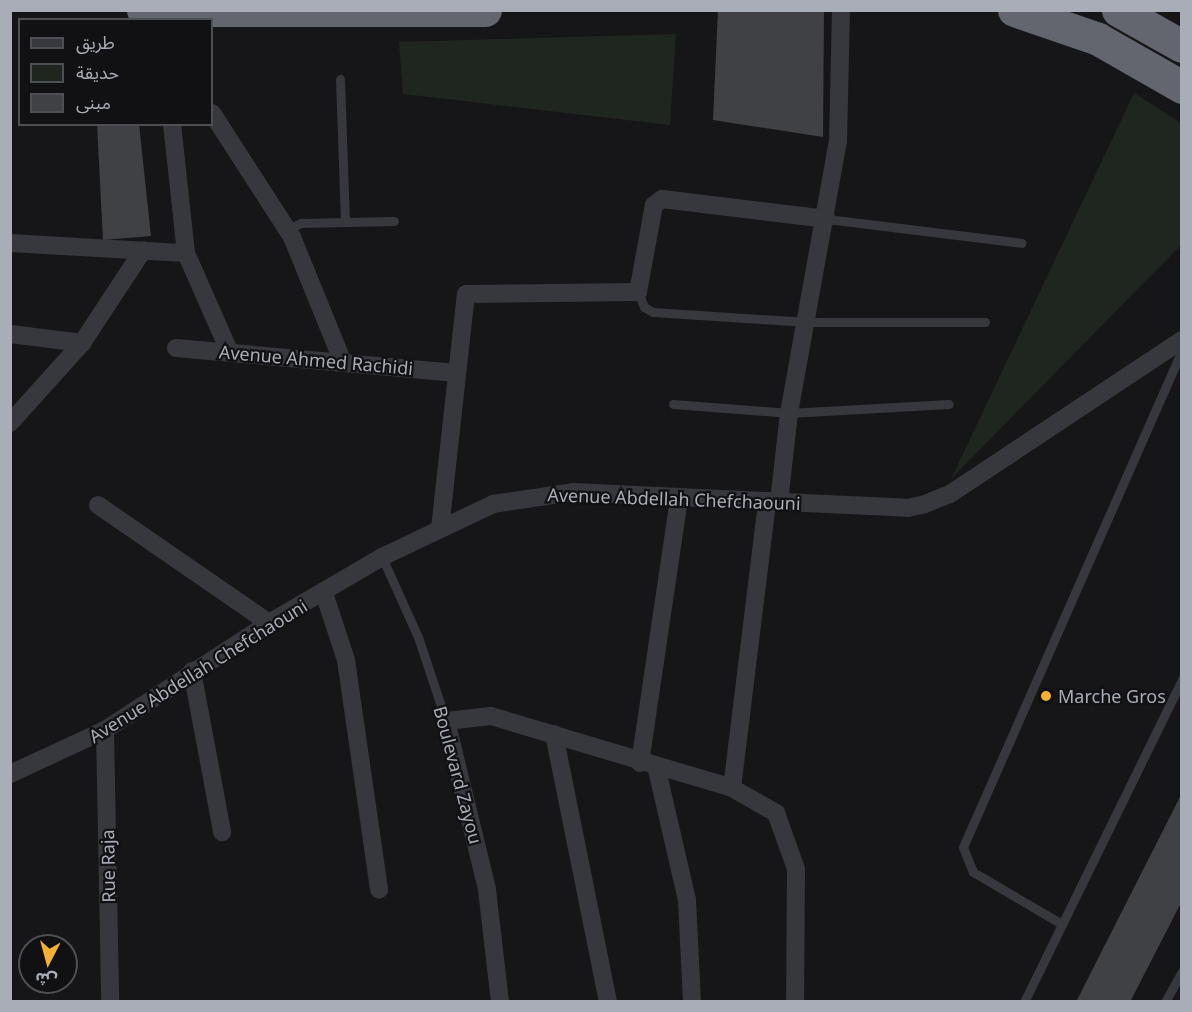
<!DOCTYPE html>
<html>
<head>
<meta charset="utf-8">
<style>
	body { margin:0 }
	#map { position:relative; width:1192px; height:1012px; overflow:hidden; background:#161618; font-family:"Noto Sans","Noto Sans Arabic",sans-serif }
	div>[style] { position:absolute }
	.green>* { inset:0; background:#1e261f }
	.building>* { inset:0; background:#404145 }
	.lane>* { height:9px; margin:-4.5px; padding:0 4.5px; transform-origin:4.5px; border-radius:4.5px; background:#37383d }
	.street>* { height:18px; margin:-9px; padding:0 9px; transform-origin:9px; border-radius:9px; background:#37383d }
	.highway>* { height:33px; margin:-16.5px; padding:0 16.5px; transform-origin:16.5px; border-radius:16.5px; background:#63666e }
	.dots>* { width:16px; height:16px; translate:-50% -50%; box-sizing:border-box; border:3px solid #111113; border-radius:50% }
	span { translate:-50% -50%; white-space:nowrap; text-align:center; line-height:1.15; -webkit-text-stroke:4.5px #111113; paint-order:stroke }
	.street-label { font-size:18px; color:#a8adb8 }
	.poi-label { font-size:18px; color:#a8adb8 }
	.left { translate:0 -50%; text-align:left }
	.frame { position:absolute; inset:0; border:12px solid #a8adb8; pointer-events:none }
	.legend { position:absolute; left:18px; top:18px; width:195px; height:108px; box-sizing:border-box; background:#111113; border:2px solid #4d4f55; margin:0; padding:8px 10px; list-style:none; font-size:18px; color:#a8adb8 }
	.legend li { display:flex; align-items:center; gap:12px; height:30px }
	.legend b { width:30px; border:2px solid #4d4f55 }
	.north { position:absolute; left:18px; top:934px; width:60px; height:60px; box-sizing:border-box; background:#111113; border:2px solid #4d4f55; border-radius:50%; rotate:186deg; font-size:16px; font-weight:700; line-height:24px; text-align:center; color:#a8adb8 }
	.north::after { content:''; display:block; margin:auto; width:21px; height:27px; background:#f2b134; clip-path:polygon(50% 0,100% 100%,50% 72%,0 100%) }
</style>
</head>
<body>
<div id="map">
	<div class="green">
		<i style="clip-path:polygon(676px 34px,670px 125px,403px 94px,399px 42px)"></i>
		<i style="clip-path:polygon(1134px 93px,1181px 123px,1181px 245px,951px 479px)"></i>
	</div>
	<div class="building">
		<i style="clip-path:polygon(718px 10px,824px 10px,823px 137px,713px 120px)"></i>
		<i style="clip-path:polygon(97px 124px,139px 124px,151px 236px,103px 240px)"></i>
		<i style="clip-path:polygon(1182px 793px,1182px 901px,1130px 1002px,1076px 1002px)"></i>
	</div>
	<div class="lane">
		<i style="left:340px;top:79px;width:141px;rotate:88deg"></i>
		<i style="left:827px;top:219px;width:196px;rotate:7deg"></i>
		<i style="left:288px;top:229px;width:14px;rotate:-25deg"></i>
		<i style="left:301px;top:223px;width:93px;rotate:-1.2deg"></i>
		<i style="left:638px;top:292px;width:16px;rotate:68deg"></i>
		<i style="left:644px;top:307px;width:10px;rotate:29deg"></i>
		<i style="left:653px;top:312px;width:156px;rotate:3.7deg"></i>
		<i style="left:809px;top:322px;width:176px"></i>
		<i style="left:673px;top:404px;width:116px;rotate:4.4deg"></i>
		<i style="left:789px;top:413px;width:160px;rotate:-3.2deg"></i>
		<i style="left:382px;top:557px;width:88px;rotate:65.8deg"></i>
		<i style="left:418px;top:637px;width:89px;rotate:71.6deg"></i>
		<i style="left:1060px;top:923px;width:101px;rotate:-149.6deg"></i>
		<i style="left:973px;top:872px;width:27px;rotate:-112deg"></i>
		<i style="left:963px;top:847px;width:543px;rotate:-66.22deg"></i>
		<i style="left:1024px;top:1002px;width:360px;rotate:-63.9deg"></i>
		<i style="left:1165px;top:1002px;width:35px;rotate:-61deg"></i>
	</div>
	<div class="street">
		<i style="left:212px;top:113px;width:148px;rotate:57.2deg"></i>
		<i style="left:292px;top:237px;width:133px;rotate:67.9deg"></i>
		<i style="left:172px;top:124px;width:130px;rotate:83.8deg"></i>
		<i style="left:186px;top:253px;width:107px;rotate:66.3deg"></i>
		<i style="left:10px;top:243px;width:176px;rotate:3.3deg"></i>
		<i style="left:10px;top:334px;width:73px;rotate:7.1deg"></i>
		<i style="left:82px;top:343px;width:111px;rotate:-56.7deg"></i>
		<i style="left:176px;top:348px;width:282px;rotate:5.1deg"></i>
		<i style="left:10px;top:423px;width:108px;rotate:-48deg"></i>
		<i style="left:779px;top:502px;width:90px;rotate:-83.6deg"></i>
		<i style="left:789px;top:413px;width:275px;rotate:-79.8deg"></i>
		<i style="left:838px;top:142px;width:132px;rotate:-88.7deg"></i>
		<i style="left:98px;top:505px;width:208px;rotate:34.6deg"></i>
		<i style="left:440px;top:529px;width:236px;rotate:-83.7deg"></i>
		<i style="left:466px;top:294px;width:172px;rotate:-0.7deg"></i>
		<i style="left:638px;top:292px;width:88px;rotate:-79.6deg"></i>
		<i style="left:654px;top:205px;width:10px;rotate:-37deg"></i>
		<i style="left:662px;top:199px;width:166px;rotate:6.9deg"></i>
		<i style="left:324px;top:593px;width:71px;rotate:71.8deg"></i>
		<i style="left:346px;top:660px;width:232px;rotate:81.8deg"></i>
		<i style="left:192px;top:671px;width:164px;rotate:79.4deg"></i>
		<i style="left:105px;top:730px;width:272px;rotate:88.9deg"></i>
		<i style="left:554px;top:734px;width:273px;rotate:78.6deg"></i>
		<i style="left:640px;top:763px;width:268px;rotate:-81.6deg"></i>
		<i style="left:657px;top:770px;width:133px;rotate:77deg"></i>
		<i style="left:687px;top:900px;width:102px;rotate:87.2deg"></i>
		<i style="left:10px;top:774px;width:105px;rotate:-24.9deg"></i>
		<i style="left:105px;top:730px;width:196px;rotate:-33.1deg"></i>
		<i style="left:269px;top:623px;width:131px;rotate:-30.3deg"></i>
		<i style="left:382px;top:557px;width:123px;rotate:-25.5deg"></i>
		<i style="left:493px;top:504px;width:81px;rotate:-8.5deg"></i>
		<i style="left:573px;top:492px;width:335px;rotate:2.7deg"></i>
		<i style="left:908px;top:508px;width:17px;rotate:-13deg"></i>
		<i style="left:925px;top:504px;width:27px;rotate:-22deg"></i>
		<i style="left:950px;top:494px;width:278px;rotate:-33.6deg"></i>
		<i style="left:732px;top:788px;width:289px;rotate:-83deg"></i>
		<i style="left:500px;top:1002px;width:114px;rotate:-96.6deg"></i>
		<i style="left:487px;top:889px;width:173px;rotate:-103.7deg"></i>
		<i style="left:446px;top:721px;width:45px;rotate:-6.3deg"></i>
		<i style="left:491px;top:716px;width:252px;rotate:16.6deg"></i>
		<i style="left:732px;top:788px;width:51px;rotate:29.6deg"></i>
		<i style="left:776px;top:813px;width:59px;rotate:70.3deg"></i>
		<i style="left:796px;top:869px;width:133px;rotate:90.4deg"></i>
	</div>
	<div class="highway">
		<i style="left:143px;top:10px;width:342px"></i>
		<i style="left:1014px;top:10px;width:89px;rotate:19deg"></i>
		<i style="left:1098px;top:39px;width:97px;rotate:29.7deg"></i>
		<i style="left:1118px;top:10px;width:73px;rotate:29.4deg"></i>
	</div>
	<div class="dots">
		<i style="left:1046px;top:696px;background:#f2b134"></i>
	</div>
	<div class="street-label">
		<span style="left:316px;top:360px;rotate:5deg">Avenue Ahmed Rachidi</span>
		<span style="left:674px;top:499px;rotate:2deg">Avenue Abdellah Chefchaouni</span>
		<span style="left:198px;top:671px;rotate:-32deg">Avenue Abdellah Chefchaouni</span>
		<span style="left:458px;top:775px;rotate:75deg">Boulevard Zayou</span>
		<span style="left:108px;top:866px;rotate:-91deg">Rue Raja</span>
	</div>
	<div class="poi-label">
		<span class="left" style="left:1058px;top:696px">Marche Gros</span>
	</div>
	<div class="frame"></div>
	<ul class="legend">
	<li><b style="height:8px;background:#37383d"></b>طريق</li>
	<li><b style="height:16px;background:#1e261f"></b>حديقة</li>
	<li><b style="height:16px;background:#404145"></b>مبنى</li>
	</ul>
	<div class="north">ش</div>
</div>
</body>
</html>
